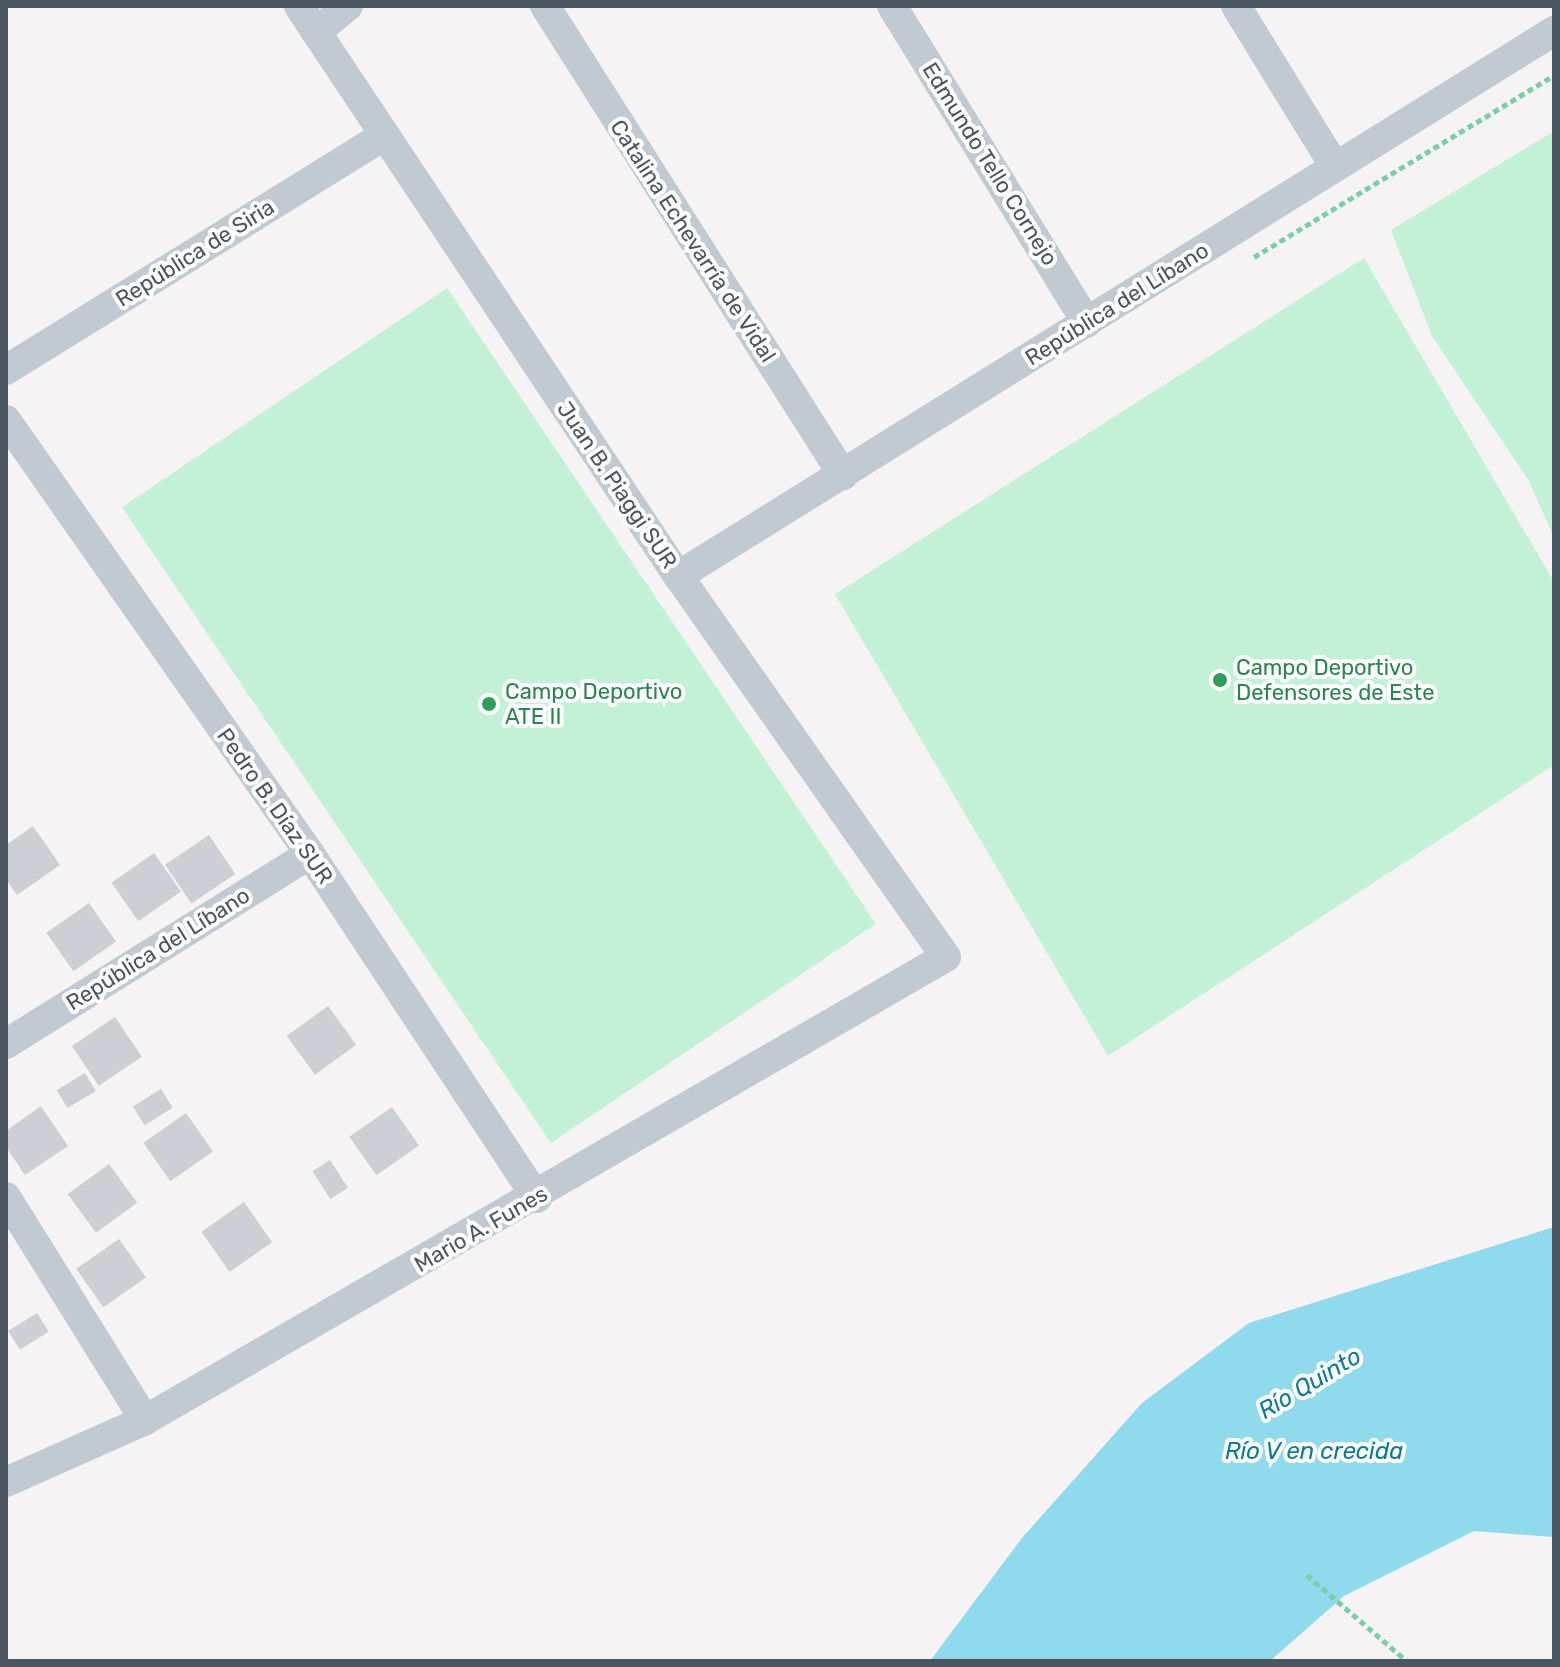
<!DOCTYPE html>
<html>
<head>
<meta charset="utf-8">
<style>
	body { margin:0 }
	#map { position:relative; width:1560px; height:1667px; overflow:hidden; background:#f5f3f3; font-family:Rubik,sans-serif }
	div>[style] { position:absolute }
	.green>* { inset:0; background:#c3f1d5; transform-origin:0 0 }
	.water>* { inset:0; background:#90daee }
	.building>* { inset:0; background:#cdcfd5; transform-origin:0 0 }
	.path>* { height:5px; margin-top:-2.5px; transform-origin:0; background:repeating-linear-gradient(90deg,#7ad0a6 0 6px,transparent 0 10px) }
	.minor>* { height:30px; margin:-15px; padding:0 15px; transform-origin:15px; border-radius:15px; background:#c1cad2 }
	.dots>* { width:22px; height:22px; translate:-50% -50%; box-sizing:border-box; border:4px solid #fff; border-radius:50% }
	span { translate:-50% -50%; white-space:nowrap; text-align:center; line-height:1.15; -webkit-text-stroke:8px #fff; paint-order:stroke }
	.street-label { font-size:22px; color:#4a5661 }
	.leisure-label { font-size:22px; color:#27864d }
	.left { translate:0 -50%; text-align:left }
	.water-label { font-size:24px; color:#0c7c9b; font-style:italic }
	.frame { position:absolute; inset:0; border:8px solid #4a5661; pointer-events:none }
</style>
</head>
<body>
<div id="map">
	<div class="green">
		<i style="clip-path:polygon(1554px 131px,1554px 538px,1529px 481px,1432px 336px,1391px 230px)"></i>
		<i style="clip-path:polygon(1364px 258px,1554px 582px,1554px 765px,1108px 1056px,835px 594px)"></i>
		<i style="left:447px;top:288px;width:767px;height:392px;rotate:56deg"></i>
	</div>
	<div class="water">
		<i style="clip-path:polygon(1554px 1227px,1554px 1537px,1474px 1531px,1344px 1596px,1270px 1661px,930px 1661px,1022px 1538px,1142px 1403px,1249px 1323px)"></i>
	</div>
	<div class="building">
		<i style="clip-path:polygon(33px 826px,60px 865px,17px 895px,6px 879px,6px 845px)"></i>
		<i style="left:209px;top:835px;width:47px;height:53px;rotate:56deg"></i>
		<i style="left:154px;top:853px;width:47px;height:52px;rotate:55deg"></i>
		<i style="left:89px;top:903px;width:47px;height:52px;rotate:55deg"></i>
		<i style="left:328px;top:1006px;width:48px;height:51px;rotate:54deg"></i>
		<i style="left:115px;top:1017px;width:48px;height:52px;rotate:56deg"></i>
		<i style="left:85px;top:1073px;width:21px;height:33px;rotate:59deg"></i>
		<i style="left:161px;top:1089px;width:22px;height:33px;rotate:58deg"></i>
		<i style="clip-path:polygon(41px 1106px,68px 1146px,25px 1175px,6px 1147px,6px 1131px)"></i>
		<i style="left:392px;top:1107px;width:47px;height:52px;rotate:55deg"></i>
		<i style="left:186px;top:1113px;width:47px;height:52px;rotate:55deg"></i>
		<i style="left:330px;top:1160px;width:33px;height:21px;rotate:57deg"></i>
		<i style="left:109px;top:1164px;width:48px;height:51px;rotate:54deg"></i>
		<i style="left:244px;top:1202px;width:49px;height:52px;rotate:55deg"></i>
		<i style="left:119px;top:1239px;width:47px;height:52px;rotate:55deg"></i>
		<i style="left:37px;top:1313px;width:22px;height:34px;rotate:58deg"></i>
	</div>
	<div class="path">
		<i style="left:1254px;top:257px;width:351px;rotate:-31.2deg"></i>
		<i style="left:1307px;top:1575px;width:132px;rotate:40.7deg"></i>
	</div>
	<div class="minor">
		<i style="left:545px;top:6px;width:556px;rotate:57.57deg"></i>
		<i style="left:892px;top:6px;width:372px;rotate:58.4deg"></i>
		<i style="left:1236px;top:6px;width:189px;rotate:58.4deg"></i>
		<i style="left:316px;top:32px;width:41px;rotate:-39.1deg"></i>
		<i style="left:6px;top:370px;width:444px;rotate:-31.8deg"></i>
		<i style="left:6px;top:420px;width:530px;rotate:54.99deg"></i>
		<i style="left:310px;top:854px;width:412px;rotate:56.6deg"></i>
		<i style="left:678px;top:576px;width:1032px;rotate:-31.89deg"></i>
		<i style="left:6px;top:1044px;width:358px;rotate:-32deg"></i>
		<i style="left:6px;top:1197px;width:263px;rotate:58.1deg"></i>
		<i style="left:6px;top:1482px;width:152px;rotate:-24deg"></i>
		<i style="left:145px;top:1420px;width:925px;rotate:-30.03deg"></i>
		<i style="left:946px;top:957px;width:466px;rotate:-125.1deg"></i>
		<i style="left:678px;top:576px;width:685px;rotate:-123.62deg"></i>
	</div>
	<div class="dots">
		<i style="left:1220px;top:680px;background:#2e9e5b"></i>
		<i style="left:489px;top:704px;background:#2e9e5b"></i>
	</div>
	<div class="street-label">
		<span style="left:990px;top:164px;rotate:58deg">Edmundo Tello Cornejo</span>
		<span style="left:693px;top:241px;rotate:57deg">Catalina Echevarría de Vidal</span>
		<span style="left:195px;top:253px;rotate:-32deg">República de Siria</span>
		<span style="left:1117px;top:304px;rotate:-32deg">República del Líbano</span>
		<span style="left:617px;top:485px;rotate:56deg">Juan B. Piaggi SUR</span>
		<span style="left:275px;top:806px;rotate:55deg">Pedro B. Díaz SUR</span>
		<span style="left:158px;top:949px;rotate:-32deg">República del Líbano</span>
		<span style="left:481px;top:1229px;rotate:-30deg">Mario A. Funes</span>
	</div>
	<div class="leisure-label">
		<span class="left" style="left:1236px;top:680px">Campo Deportivo<br>Defensores de Este</span>
		<span class="left" style="left:505px;top:704px">Campo Deportivo<br>ATE II</span>
	</div>
	<div class="water-label">
		<span style="left:1310px;top:1384px;rotate:-31deg">Río Quinto</span>
		<span style="left:1314px;top:1452px">Río V en crecida</span>
	</div>
	<div class="frame"></div>
</div>
</body>
</html>
